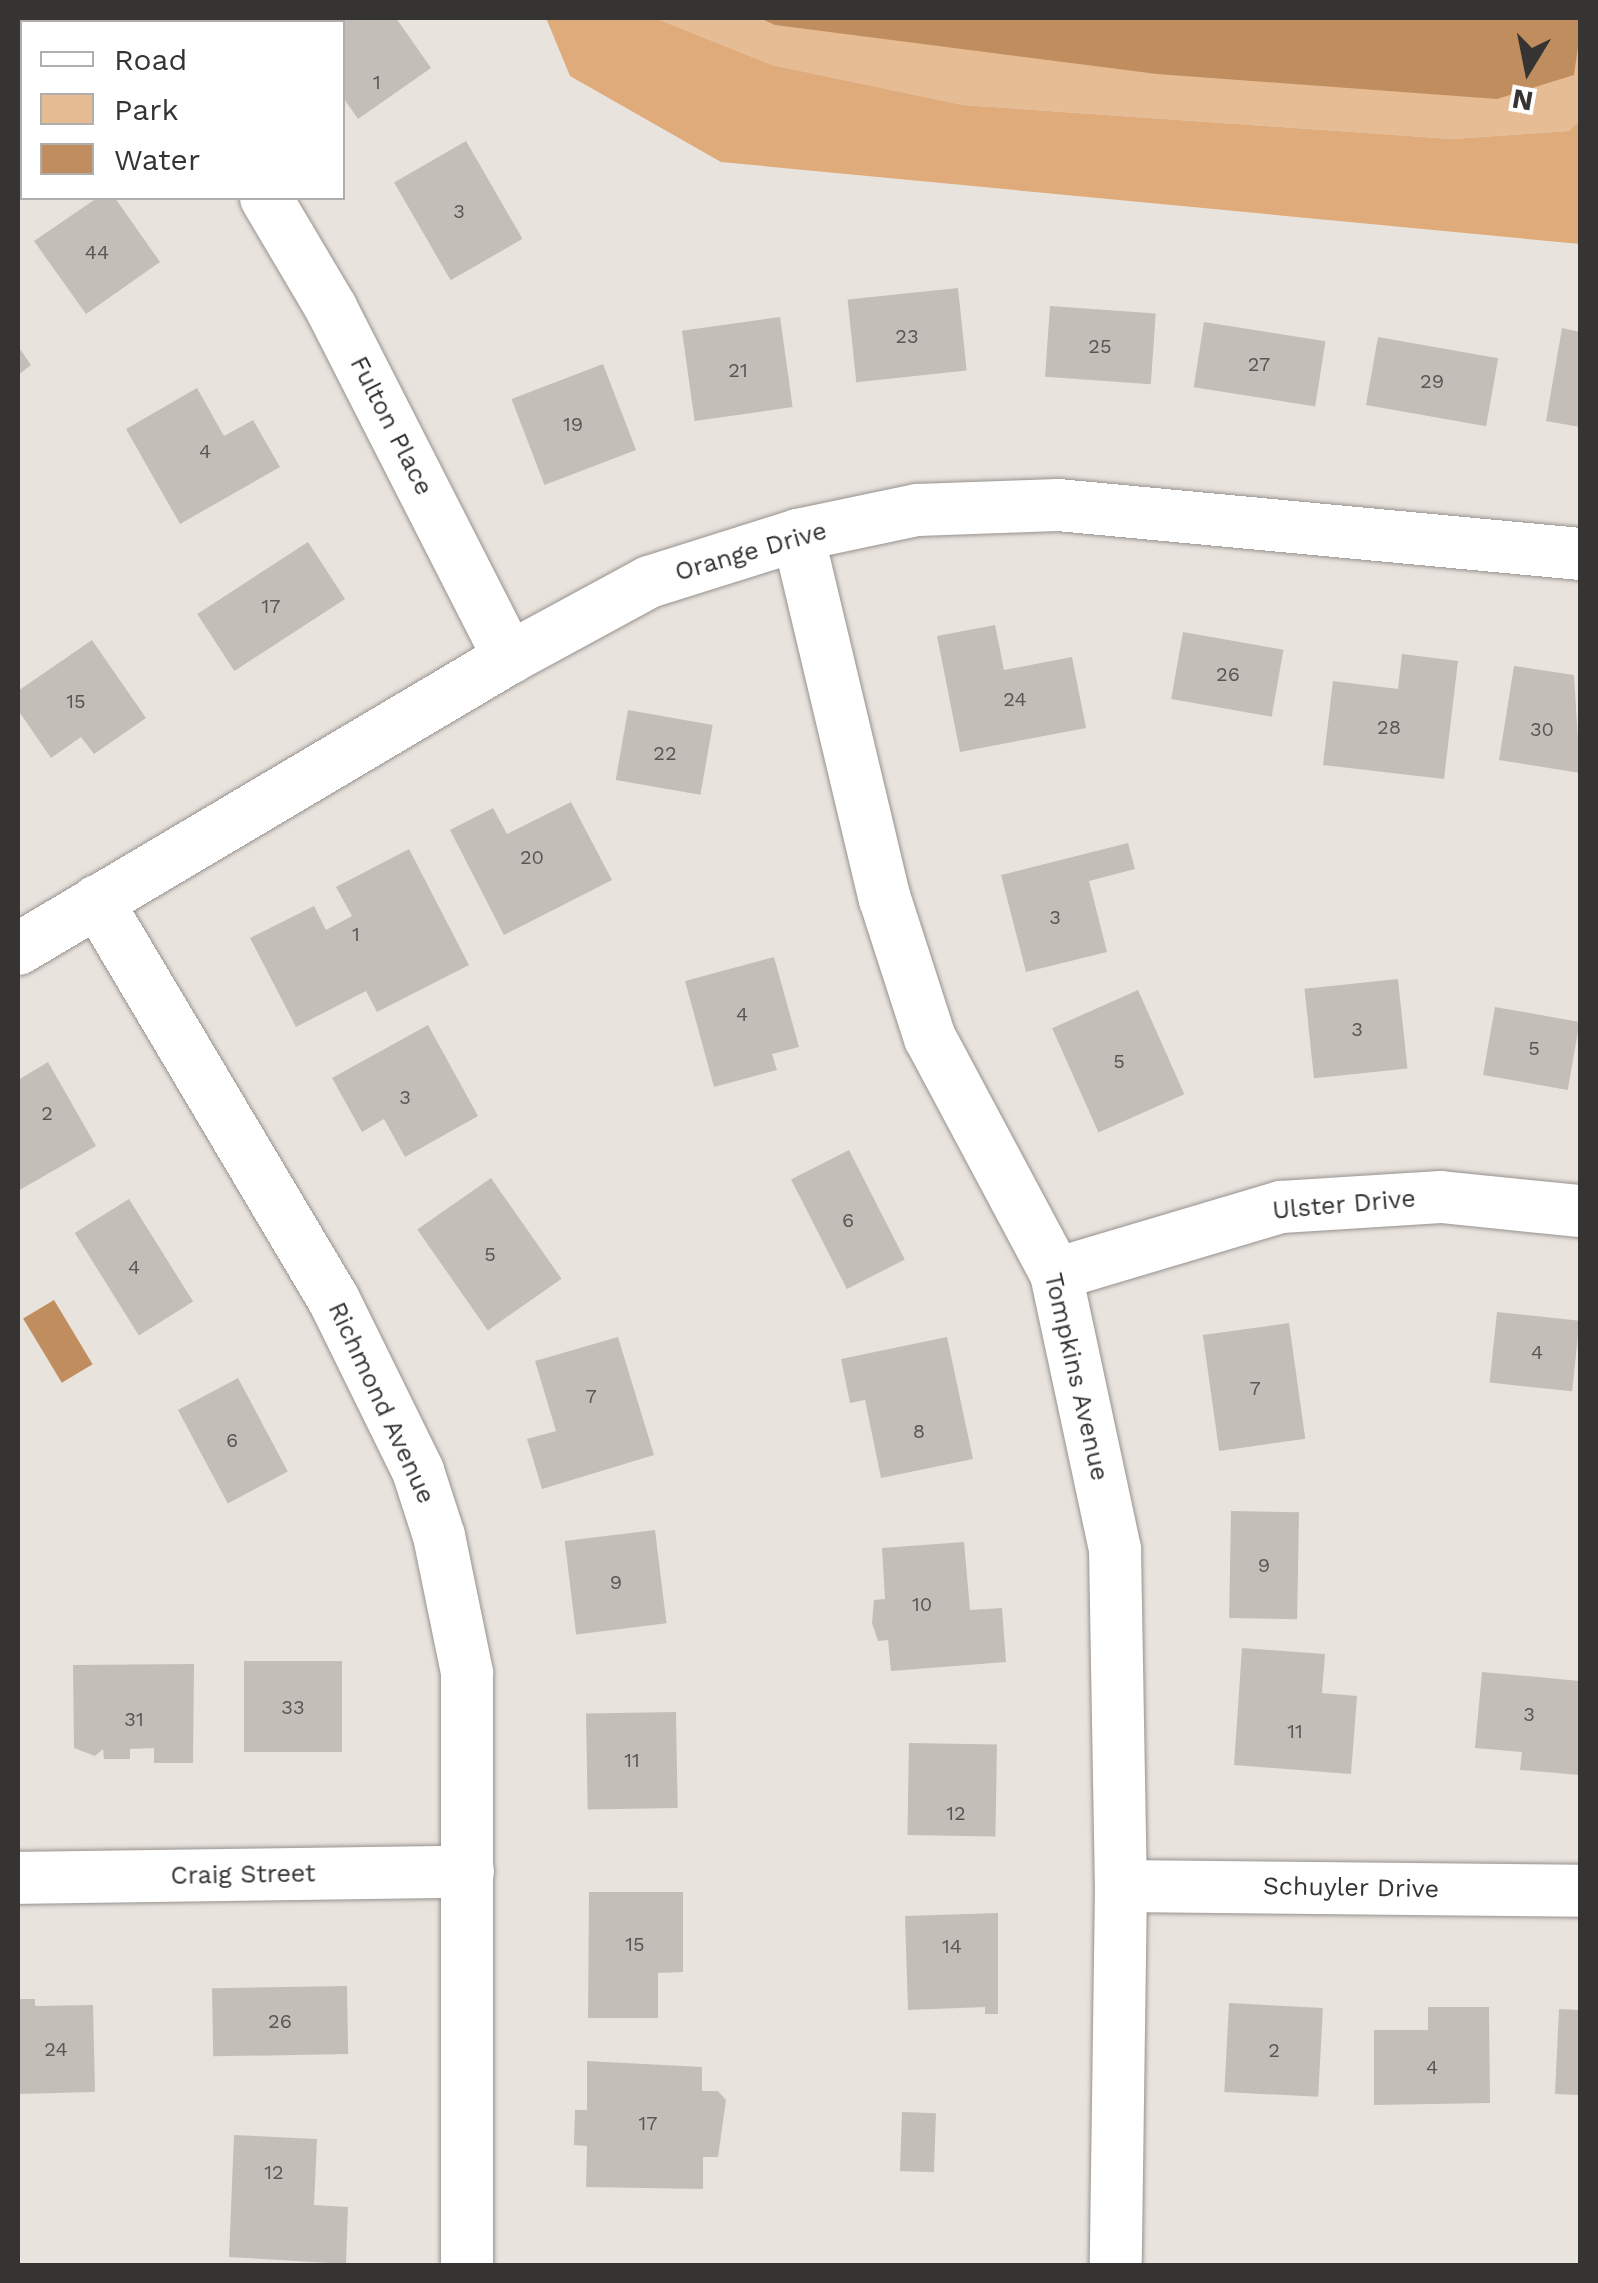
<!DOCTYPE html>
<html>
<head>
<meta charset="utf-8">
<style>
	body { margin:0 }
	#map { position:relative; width:1598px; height:2283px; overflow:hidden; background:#e9e3de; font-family:"Work Sans",sans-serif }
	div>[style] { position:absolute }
	.green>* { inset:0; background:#e6bc95 }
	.forest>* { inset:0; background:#dfab7a }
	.water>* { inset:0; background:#c08e5e; transform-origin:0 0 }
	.building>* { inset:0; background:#c4beb9; transform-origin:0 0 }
	.roads { filter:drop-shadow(0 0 2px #97928e) drop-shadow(0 0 2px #97928e) }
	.minor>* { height:52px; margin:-26px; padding:0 26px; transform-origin:26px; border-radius:26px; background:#fff }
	span { translate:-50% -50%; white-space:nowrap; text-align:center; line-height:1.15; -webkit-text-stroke:10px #fff; paint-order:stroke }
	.number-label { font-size:20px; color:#5a5654 }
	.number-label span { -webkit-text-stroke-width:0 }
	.street-label { font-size:25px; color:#363432 }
	.frame { position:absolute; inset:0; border:20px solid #363432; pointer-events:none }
	.legend { position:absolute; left:20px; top:20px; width:325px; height:180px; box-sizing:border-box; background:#fff; border:2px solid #afaead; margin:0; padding:12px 18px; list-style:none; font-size:30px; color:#363432 }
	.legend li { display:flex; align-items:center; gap:20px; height:50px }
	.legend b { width:50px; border:2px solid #afaead }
	.north { position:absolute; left:1478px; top:20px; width:100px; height:100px; -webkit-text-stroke:8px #fff; paint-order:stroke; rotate:190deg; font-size:28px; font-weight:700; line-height:40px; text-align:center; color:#363432 }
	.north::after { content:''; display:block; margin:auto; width:35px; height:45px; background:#363432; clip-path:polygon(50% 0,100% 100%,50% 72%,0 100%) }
</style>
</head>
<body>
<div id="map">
	<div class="green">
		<i style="clip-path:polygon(655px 18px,1580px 18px,1580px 120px,1569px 131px,1452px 139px,963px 105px,772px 65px)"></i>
	</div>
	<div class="forest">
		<i style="clip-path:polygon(18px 18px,88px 18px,22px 22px,18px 70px)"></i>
		<i style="clip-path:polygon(546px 18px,655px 18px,772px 65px,963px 105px,1452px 139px,1569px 131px,1580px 120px,1580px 244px,721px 162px,570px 76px)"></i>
	</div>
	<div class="water">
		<i style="clip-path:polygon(760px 18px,1580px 18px,1580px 33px,1574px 75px,1497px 99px,1157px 74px,775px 25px)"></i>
		<i style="left:54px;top:1300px;width:75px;height:36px;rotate:59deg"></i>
	</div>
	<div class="building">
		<i style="clip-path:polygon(333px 18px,396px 18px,431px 68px,358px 119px,342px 96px,342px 22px,326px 22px)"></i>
		<i style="left:466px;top:141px;width:113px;height:83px;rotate:60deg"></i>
		<i style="clip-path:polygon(97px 198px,115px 198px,160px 262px,86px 314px,34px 241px)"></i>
		<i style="left:958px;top:288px;width:83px;height:111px;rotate:84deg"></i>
		<i style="left:1050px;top:306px;width:106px;height:71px;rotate:4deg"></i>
		<i style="left:780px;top:317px;width:91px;height:99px;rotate:82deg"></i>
		<i style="left:1204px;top:322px;width:123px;height:66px;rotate:9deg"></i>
		<i style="clip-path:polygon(1562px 328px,1580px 332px,1580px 427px,1546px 421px)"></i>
		<i style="left:1378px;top:337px;width:122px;height:69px;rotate:10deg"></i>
		<i style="clip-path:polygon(18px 346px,31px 365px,18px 375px)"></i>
		<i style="left:603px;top:364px;width:92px;height:98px;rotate:69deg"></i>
		<i style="clip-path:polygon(197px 388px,224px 436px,253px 420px,280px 467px,180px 524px,126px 429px)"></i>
		<i style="left:308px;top:542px;width:68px;height:132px;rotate:57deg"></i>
		<i style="clip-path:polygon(995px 625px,1004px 670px,1072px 657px,1086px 728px,960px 752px,937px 636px)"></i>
		<i style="left:1183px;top:632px;width:102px;height:68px;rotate:10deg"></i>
		<i style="clip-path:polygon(92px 640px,146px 718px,94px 754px,81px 737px,51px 758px,18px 710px,18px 691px)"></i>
		<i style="clip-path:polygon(1402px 654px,1458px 661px,1444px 779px,1323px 765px,1333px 681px,1398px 689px)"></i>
		<i style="clip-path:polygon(1514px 666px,1574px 675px,1580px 773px,1499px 760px)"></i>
		<i style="left:628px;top:710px;width:86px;height:71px;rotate:10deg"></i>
		<i style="clip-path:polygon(571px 802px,612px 880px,504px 935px,450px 830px,493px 808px,507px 834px)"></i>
		<i style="clip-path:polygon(1128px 843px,1135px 869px,1089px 881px,1107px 952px,1026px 972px,1001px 875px)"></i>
		<i style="clip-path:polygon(409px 849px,469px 965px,377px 1012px,366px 991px,296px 1027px,250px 938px,314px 906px,326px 930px,352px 916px,336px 887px)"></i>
		<i style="clip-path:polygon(774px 957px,799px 1047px,772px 1054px,777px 1070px,714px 1087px,685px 981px)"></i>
		<i style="left:1398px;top:979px;width:90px;height:94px;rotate:84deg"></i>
		<i style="left:1138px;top:990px;width:114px;height:94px;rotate:66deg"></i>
		<i style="left:1495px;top:1007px;width:86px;height:69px;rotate:10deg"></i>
		<i style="clip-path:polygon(428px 1025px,478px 1116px,405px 1157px,384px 1119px,362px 1132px,332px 1078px)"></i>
		<i style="clip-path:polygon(48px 1062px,96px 1146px,18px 1191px,18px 1080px)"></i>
		<i style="left:849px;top:1150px;width:123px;height:65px;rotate:63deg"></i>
		<i style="left:491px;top:1178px;width:123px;height:90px;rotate:55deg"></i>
		<i style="left:129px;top:1199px;width:121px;height:64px;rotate:58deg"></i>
		<i style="left:1497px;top:1312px;width:83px;height:71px;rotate:6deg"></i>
		<i style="left:1289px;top:1323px;width:117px;height:87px;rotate:82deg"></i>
		<i style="clip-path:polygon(618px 1337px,654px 1455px,542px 1489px,527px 1439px,556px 1431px,535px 1361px)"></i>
		<i style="clip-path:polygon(947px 1337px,973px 1459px,881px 1478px,865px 1400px,850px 1403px,841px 1359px)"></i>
		<i style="left:238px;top:1378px;width:106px;height:68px;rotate:62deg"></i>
		<i style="left:1231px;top:1511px;width:68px;height:107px;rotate:1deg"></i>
		<i style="left:655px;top:1530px;width:94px;height:91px;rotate:83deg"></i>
		<i style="clip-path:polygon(964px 1542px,970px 1610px,1002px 1608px,1006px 1662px,891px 1671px,888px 1640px,878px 1641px,872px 1623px,874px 1600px,885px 1599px,882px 1548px)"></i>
		<i style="clip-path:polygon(1242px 1648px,1325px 1654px,1322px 1693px,1357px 1696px,1351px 1774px,1234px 1765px)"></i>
		<i style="left:244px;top:1661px;width:98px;height:91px"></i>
		<i style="clip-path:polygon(194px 1664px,193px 1763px,154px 1763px,154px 1748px,130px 1749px,130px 1759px,104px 1759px,103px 1749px,95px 1756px,74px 1748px,73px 1665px)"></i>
		<i style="clip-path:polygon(1482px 1672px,1580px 1681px,1580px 1775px,1520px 1770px,1522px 1752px,1475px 1748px)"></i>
		<i style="left:676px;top:1712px;width:96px;height:90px;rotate:89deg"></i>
		<i style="left:909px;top:1743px;width:88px;height:92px;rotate:1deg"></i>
		<i style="clip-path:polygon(589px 1892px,683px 1892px,683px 1972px,658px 1973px,658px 2018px,588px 2018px)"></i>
		<i style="clip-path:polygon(998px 1913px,998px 2014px,985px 2014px,985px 2007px,908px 2010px,905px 1916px)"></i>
		<i style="left:347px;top:1986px;width:68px;height:135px;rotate:89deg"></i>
		<i style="clip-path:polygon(18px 1999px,35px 1999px,35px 2006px,93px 2005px,95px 2092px,18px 2094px)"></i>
		<i style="left:1229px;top:2003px;width:94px;height:89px;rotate:3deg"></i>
		<i style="clip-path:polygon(1428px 2007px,1489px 2007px,1490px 2103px,1374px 2105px,1374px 2030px,1428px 2030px)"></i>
		<i style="clip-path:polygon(1559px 2009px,1580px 2010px,1580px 2095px,1555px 2094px)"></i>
		<i style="clip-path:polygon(587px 2061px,702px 2067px,702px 2091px,718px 2091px,726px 2100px,718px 2157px,703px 2157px,703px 2189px,586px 2187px,587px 2146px,574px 2145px,575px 2110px,587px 2110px)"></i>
		<i style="left:902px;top:2112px;width:34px;height:59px;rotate:2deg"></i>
		<i style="clip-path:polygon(234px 2135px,317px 2139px,314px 2205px,348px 2207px,346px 2264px,229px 2257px)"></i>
	</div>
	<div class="roads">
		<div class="minor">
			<i style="left:146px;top:22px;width:8px;rotate:-30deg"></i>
			<i style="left:18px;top:118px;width:5px;rotate:-37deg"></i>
			<i style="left:266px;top:198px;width:128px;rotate:59.4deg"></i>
			<i style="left:331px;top:308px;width:393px;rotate:63deg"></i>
			<i style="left:798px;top:535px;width:374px;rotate:76.6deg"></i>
			<i style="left:885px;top:899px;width:146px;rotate:72.1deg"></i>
			<i style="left:930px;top:1038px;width:268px;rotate:61.9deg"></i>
			<i style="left:1056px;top:1274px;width:281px;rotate:77.9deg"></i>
			<i style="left:1115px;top:1549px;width:337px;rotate:89deg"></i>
			<i style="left:1121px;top:1886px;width:380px;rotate:90.8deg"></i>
			<i style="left:97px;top:901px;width:462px;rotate:59.3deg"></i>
			<i style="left:333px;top:1298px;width:193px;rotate:63.8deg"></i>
			<i style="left:418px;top:1471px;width:68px;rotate:72.1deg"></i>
			<i style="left:439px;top:1536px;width:140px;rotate:78.4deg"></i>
			<i style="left:467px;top:1673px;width:593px;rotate:90deg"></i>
			<i style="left:18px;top:949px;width:571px;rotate:-30.65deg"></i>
			<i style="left:509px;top:658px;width:159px;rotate:-28.5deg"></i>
			<i style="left:649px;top:582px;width:156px;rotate:-17.5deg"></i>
			<i style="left:798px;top:535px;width:122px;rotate:-11.9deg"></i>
			<i style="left:917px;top:510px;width:141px;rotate:-2deg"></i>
			<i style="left:1058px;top:505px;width:524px;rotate:5.36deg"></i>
			<i style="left:1056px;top:1274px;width:235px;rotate:-16.6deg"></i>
			<i style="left:1281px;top:1207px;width:160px;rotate:-3.6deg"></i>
			<i style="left:1441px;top:1197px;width:140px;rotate:5.8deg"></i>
			<i style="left:18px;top:1878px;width:450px;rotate:-0.8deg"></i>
			<i style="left:1121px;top:1886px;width:459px;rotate:0.6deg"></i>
		</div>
	</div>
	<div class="number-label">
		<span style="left:377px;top:82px">1</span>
		<span style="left:459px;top:211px">3</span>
		<span style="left:97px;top:252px">44</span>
		<span style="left:907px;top:336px">23</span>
		<span style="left:1100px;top:346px">25</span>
		<span style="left:1259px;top:364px">27</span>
		<span style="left:738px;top:370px">21</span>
		<span style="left:1432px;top:381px">29</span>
		<span style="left:573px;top:424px">19</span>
		<span style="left:205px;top:451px">4</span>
		<span style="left:271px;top:606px">17</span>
		<span style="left:1228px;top:674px">26</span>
		<span style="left:1015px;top:699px">24</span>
		<span style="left:76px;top:701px">15</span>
		<span style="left:1389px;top:727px">28</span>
		<span style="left:1542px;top:729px">30</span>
		<span style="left:665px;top:753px">22</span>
		<span style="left:532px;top:857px">20</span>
		<span style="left:1055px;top:917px">3</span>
		<span style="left:356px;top:934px">1</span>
		<span style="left:742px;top:1014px">4</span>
		<span style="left:1357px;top:1029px">3</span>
		<span style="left:1534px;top:1048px">5</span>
		<span style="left:1119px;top:1061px">5</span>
		<span style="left:405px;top:1097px">3</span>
		<span style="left:47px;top:1113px">2</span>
		<span style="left:848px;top:1220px">6</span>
		<span style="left:490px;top:1254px">5</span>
		<span style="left:134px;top:1267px">4</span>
		<span style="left:1537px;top:1352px">4</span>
		<span style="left:1255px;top:1388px">7</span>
		<span style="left:591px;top:1396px">7</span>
		<span style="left:919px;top:1431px">8</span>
		<span style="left:232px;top:1440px">6</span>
		<span style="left:1264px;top:1565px">9</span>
		<span style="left:616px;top:1582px">9</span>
		<span style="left:922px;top:1604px">10</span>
		<span style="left:293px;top:1707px">33</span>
		<span style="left:1529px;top:1714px">3</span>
		<span style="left:134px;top:1719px">31</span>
		<span style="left:1295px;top:1731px">11</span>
		<span style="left:632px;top:1760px">11</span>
		<span style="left:956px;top:1813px">12</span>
		<span style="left:635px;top:1944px">15</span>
		<span style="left:952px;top:1946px">14</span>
		<span style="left:280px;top:2021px">26</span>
		<span style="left:56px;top:2049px">24</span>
		<span style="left:1274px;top:2050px">2</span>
		<span style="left:1432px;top:2067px">4</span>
		<span style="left:648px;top:2123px">17</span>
		<span style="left:274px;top:2172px">12</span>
	</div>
	<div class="street-label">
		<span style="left:391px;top:426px;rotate:63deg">Fulton Place</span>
		<span style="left:751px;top:552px;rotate:-16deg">Orange Drive</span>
		<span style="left:1344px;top:1205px;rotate:-5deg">Ulster Drive</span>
		<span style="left:1076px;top:1377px;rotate:77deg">Tompkins Avenue</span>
		<span style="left:381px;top:1403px;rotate:65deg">Richmond Avenue</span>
		<span style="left:243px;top:1875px;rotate:-1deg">Craig Street</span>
		<span style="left:1351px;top:1888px;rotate:1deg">Schuyler Drive</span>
	</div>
	<div class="frame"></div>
	<ul class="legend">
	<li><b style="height:12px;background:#fff"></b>Road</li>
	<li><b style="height:28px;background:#e6bc95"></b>Park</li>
	<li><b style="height:28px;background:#c08e5e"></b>Water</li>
	</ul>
	<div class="north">N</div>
</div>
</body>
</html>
